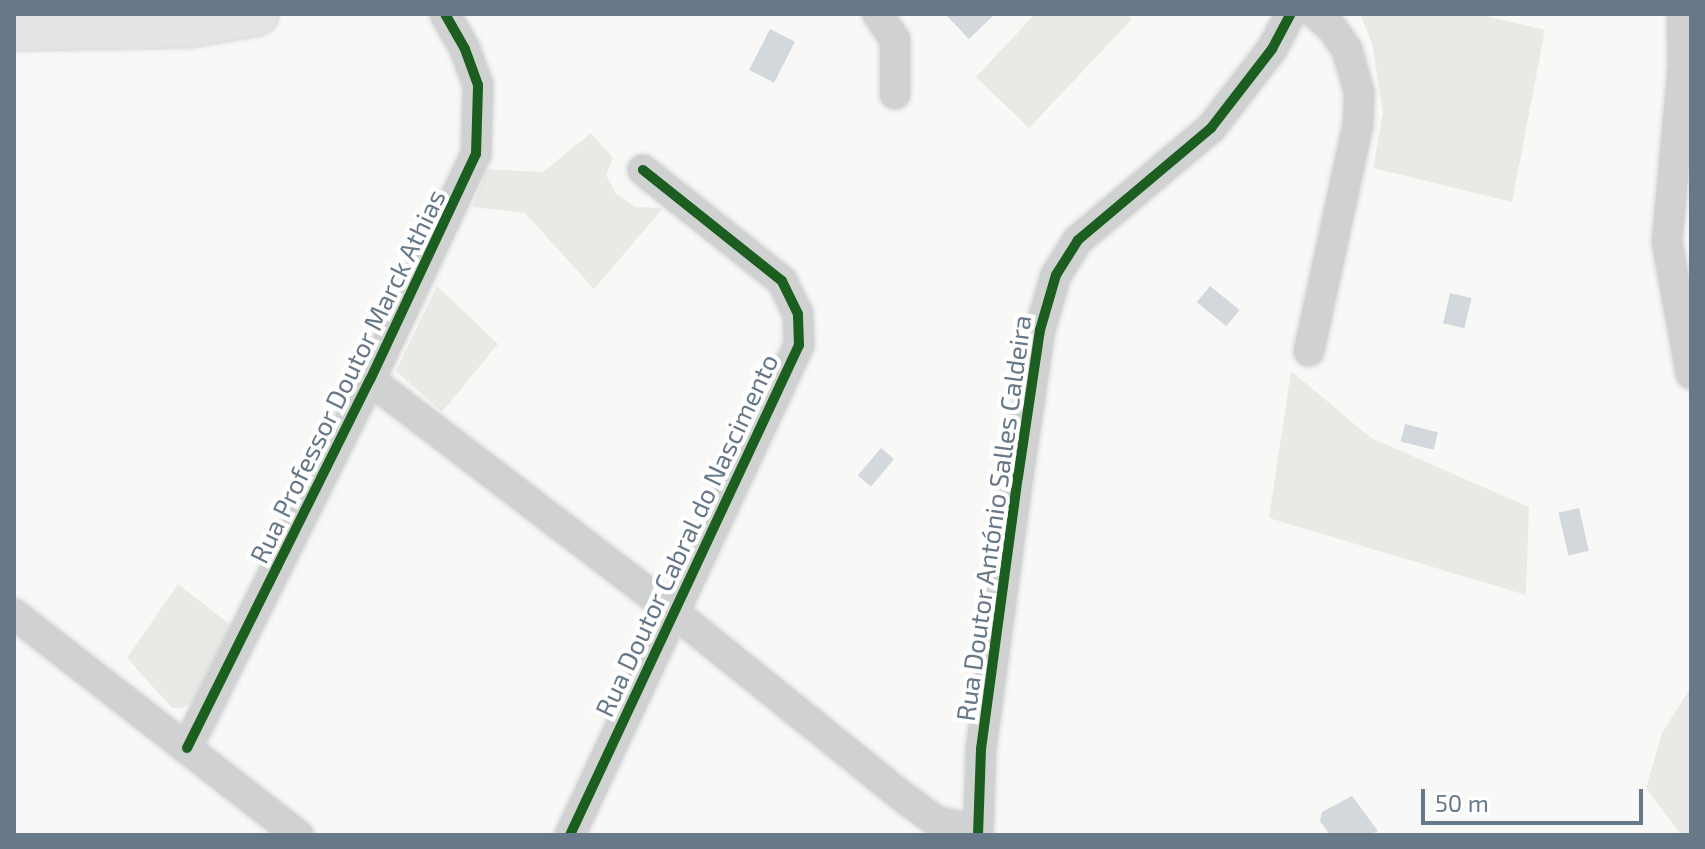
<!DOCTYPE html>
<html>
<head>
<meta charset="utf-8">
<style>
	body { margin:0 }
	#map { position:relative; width:1705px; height:849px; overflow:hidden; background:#f8f8f7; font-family:"Exo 2",sans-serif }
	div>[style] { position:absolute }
	.green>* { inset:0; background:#e8ebe5 }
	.water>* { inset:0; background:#d2d8dc; transform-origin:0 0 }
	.roads { filter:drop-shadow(0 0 2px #d5d6d7) drop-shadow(0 0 2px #d5d6d7) }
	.street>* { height:30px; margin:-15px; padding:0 15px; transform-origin:15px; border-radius:15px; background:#d0d2d2 }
	.secondary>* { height:42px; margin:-21px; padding:0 21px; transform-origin:21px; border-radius:21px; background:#e3e4e3 }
	.cycleway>* { height:10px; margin:-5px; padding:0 5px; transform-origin:5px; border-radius:5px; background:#1b5e20 }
	span { translate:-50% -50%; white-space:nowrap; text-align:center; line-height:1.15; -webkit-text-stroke:8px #fff; paint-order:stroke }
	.street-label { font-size:26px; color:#677889 }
	.frame { position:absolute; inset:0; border:16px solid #677889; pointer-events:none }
	.scale { position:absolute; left:1421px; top:789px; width:222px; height:36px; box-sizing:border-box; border:4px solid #677889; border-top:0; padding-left:10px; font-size:24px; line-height:28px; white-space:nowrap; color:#677889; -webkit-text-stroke:6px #fff; paint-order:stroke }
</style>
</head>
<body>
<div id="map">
	<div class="green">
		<i style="clip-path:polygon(1035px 14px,1127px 14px,1132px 19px,1029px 128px,976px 77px)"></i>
		<i style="clip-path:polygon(1360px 14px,1478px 14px,1545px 30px,1512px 202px,1373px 168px,1383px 113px,1372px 43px)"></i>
		<i style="clip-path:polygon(591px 133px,613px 158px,606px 175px,616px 194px,636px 207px,663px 208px,594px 289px,525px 213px,472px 207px,487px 169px,543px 172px)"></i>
		<i style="clip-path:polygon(437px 286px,498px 344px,442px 412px,396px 371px)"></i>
		<i style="clip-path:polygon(1291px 371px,1371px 438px,1529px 507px,1526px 595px,1269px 518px)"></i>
		<i style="clip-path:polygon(178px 584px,232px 626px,198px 699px,182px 708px,172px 708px,127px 658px)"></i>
		<i style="clip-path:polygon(1691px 687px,1691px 835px,1681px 835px,1646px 788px,1662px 733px)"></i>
	</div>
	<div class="water">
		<i style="clip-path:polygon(945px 14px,995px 14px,969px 39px)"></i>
		<i style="left:770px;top:29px;width:28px;height:46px;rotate:27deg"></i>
		<i style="left:1210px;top:286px;width:38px;height:21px;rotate:39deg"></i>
		<i style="left:1450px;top:293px;width:22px;height:31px;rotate:13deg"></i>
		<i style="left:1405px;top:424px;width:34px;height:18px;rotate:14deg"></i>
		<i style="left:881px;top:448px;width:17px;height:36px;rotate:40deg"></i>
		<i style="left:1579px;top:508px;width:44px;height:21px;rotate:77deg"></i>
		<i style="clip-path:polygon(1352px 796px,1378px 831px,1370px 835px,1330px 835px,1320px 821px,1322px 812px)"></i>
	</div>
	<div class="roads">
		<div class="street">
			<i style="left:878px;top:14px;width:31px;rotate:57deg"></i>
			<i style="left:895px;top:40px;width:54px;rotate:90deg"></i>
			<i style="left:1682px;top:14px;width:52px;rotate:88.9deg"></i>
			<i style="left:1683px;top:66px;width:177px;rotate:95.2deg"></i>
			<i style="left:1667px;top:242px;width:134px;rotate:79.7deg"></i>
			<i style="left:1309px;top:351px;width:231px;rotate:-77.8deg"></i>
			<i style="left:1358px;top:125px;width:33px;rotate:-88deg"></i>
			<i style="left:1359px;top:92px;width:44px;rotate:-105.9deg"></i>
			<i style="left:1347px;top:50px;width:27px;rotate:-124deg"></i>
			<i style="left:1332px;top:28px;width:21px;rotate:-139deg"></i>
			<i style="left:370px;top:380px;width:384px;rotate:37.4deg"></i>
			<i style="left:675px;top:613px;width:298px;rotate:38.9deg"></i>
			<i style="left:907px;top:800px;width:36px;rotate:36deg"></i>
			<i style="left:936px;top:821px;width:43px;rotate:13.4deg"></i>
			<i style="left:14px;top:614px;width:360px;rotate:37.9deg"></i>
			<i style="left:187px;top:748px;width:411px;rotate:-63.6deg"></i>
			<i style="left:370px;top:380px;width:250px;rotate:-64.9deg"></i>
			<i style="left:476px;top:154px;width:69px;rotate:-88.3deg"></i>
			<i style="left:478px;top:85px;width:38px;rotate:-110deg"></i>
			<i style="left:465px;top:49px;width:40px;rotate:-119.7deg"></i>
			<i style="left:570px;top:835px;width:541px;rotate:-64.95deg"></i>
			<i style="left:799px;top:345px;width:31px;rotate:-92deg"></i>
			<i style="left:798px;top:314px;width:37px;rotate:-116deg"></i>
			<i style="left:782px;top:281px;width:178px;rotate:-141.4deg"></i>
			<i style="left:978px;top:835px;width:86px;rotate:-88deg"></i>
			<i style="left:981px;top:749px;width:275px;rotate:-82.3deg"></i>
			<i style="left:1018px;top:477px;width:149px;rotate:-81.5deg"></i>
			<i style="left:1040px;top:330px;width:57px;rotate:-73.8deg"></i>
			<i style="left:1056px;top:275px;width:41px;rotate:-57.8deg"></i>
			<i style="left:1078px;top:240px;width:174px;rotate:-40.1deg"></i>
			<i style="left:1211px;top:128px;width:100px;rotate:-52.3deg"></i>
			<i style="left:1272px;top:49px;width:40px;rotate:-62deg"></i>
		</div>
		<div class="secondary">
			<i style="left:14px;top:29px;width:173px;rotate:-1deg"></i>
			<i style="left:187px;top:26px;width:71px;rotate:-9.7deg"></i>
		</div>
	</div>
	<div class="cycleway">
		<i style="left:187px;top:748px;width:411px;rotate:-63.6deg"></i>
		<i style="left:370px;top:380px;width:250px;rotate:-64.9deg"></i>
		<i style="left:476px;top:154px;width:69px;rotate:-88.3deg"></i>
		<i style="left:478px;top:85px;width:38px;rotate:-110deg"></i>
		<i style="left:465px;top:49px;width:40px;rotate:-119.7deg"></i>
		<i style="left:570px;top:835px;width:541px;rotate:-64.95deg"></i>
		<i style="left:799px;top:345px;width:31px;rotate:-92deg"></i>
		<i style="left:798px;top:314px;width:37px;rotate:-116deg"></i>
		<i style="left:782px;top:281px;width:178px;rotate:-141.4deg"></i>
		<i style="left:978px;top:835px;width:86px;rotate:-88deg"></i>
		<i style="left:981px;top:749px;width:275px;rotate:-82.3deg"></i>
		<i style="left:1018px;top:477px;width:149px;rotate:-81.5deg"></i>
		<i style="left:1040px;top:330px;width:57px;rotate:-73.8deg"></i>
		<i style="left:1056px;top:275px;width:41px;rotate:-57.8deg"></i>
		<i style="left:1078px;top:240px;width:174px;rotate:-40.1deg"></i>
		<i style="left:1211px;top:128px;width:100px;rotate:-52.3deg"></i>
		<i style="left:1272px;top:49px;width:40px;rotate:-62deg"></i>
	</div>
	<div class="street-label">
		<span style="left:347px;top:376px;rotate:-64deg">Rua Professor Doutor Marck Athias</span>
		<span style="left:993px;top:518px;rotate:-82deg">Rua Doutor António Salles Caldeira</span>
		<span style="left:686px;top:535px;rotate:-65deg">Rua Doutor Cabral do Nascimento</span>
	</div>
	<div class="frame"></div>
	<div class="scale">50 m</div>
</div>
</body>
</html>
